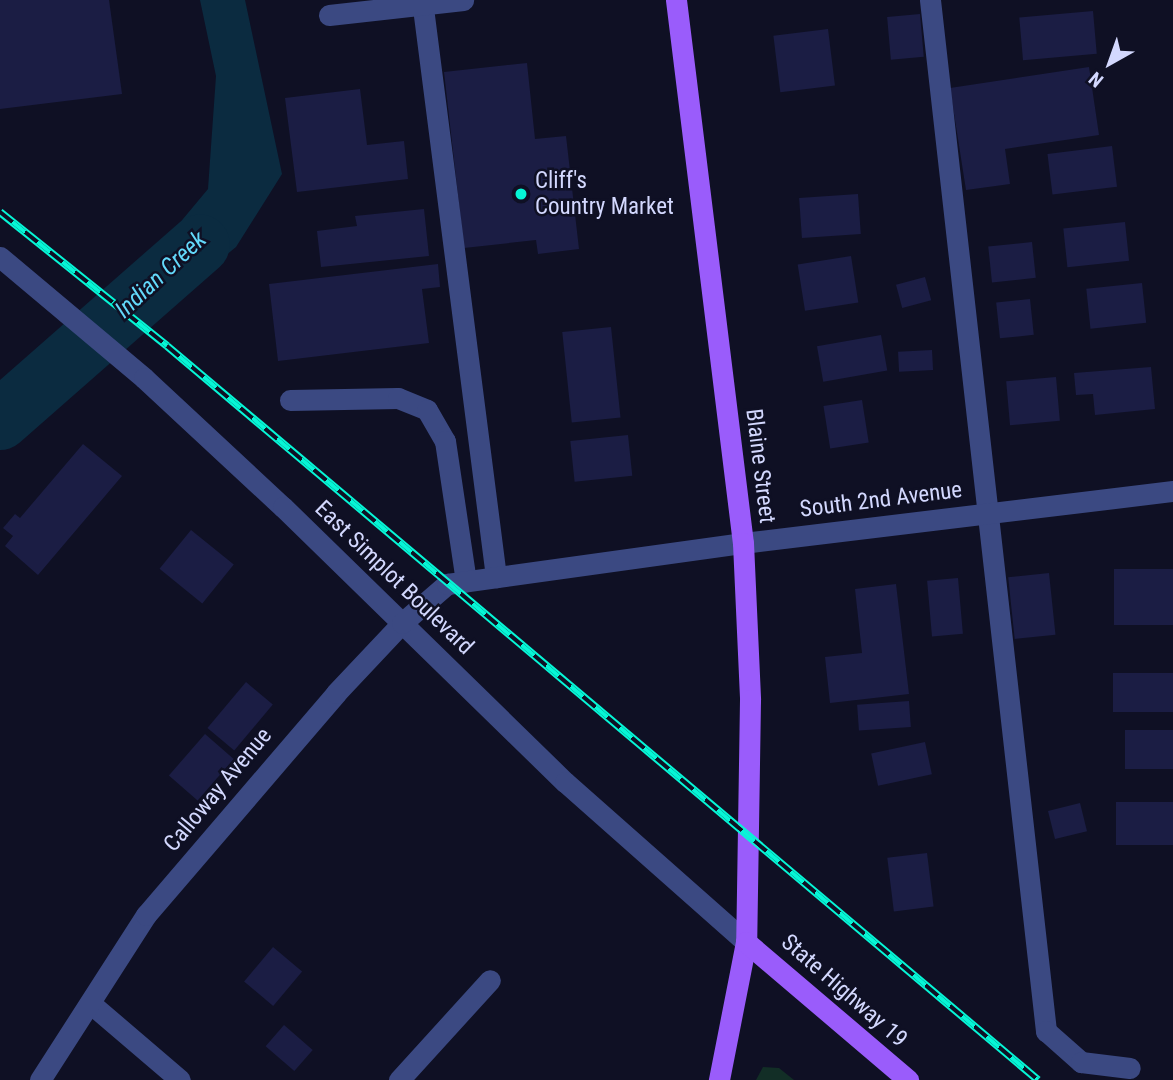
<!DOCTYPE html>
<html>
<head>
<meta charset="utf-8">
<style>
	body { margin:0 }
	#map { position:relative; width:1173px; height:1080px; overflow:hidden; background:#0f1024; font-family:"Roboto Condensed",sans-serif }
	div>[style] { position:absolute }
	.green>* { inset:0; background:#122e26 }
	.water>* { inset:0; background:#0b2b40 }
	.river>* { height:60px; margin:-30px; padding:0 30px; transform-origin:30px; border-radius:30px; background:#0b2b40 }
	.building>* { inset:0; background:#1b1d44; transform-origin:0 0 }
	.minor>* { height:21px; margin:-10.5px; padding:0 10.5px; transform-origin:10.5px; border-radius:10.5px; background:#3b4982 }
	.major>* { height:21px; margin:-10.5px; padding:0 10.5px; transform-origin:10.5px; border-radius:10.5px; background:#9a5cfb }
	.rail>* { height:8px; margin-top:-4px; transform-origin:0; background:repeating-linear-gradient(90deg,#0f1024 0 16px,#06f6d6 0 32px); box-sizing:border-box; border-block:2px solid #06f6d6 }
	.dots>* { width:19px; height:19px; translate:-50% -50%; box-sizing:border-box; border:4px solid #0f1024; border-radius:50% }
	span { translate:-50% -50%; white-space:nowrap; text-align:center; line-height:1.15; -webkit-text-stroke:5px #0f1024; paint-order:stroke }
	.poi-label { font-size:23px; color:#d3d8fe }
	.left { translate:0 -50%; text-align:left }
	.street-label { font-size:23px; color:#d3d8fe }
	.water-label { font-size:24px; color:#63d9fb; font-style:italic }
	.north { position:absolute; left:1075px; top:28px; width:70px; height:70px; -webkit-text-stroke:5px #0f1024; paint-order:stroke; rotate:220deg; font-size:19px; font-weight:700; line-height:28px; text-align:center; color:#d3d8fe }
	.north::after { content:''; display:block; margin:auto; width:24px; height:32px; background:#d3d8fe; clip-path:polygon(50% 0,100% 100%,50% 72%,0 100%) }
</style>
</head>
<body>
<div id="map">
	<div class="green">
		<i style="clip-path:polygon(763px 1067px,779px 1068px,794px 1080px,756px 1080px)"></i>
	</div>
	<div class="water">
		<i style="clip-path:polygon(200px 0,245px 0,282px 174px,236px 247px,155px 313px,128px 285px,208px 189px,216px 76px)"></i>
	</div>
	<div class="river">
		<i style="left:0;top:420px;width:266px;rotate:-41.3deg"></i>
	</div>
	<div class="building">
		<i style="clip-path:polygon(0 0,109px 0,122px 94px,0 109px)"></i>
		<i style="left:1093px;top:11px;width:43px;height:74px;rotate:85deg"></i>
		<i style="left:920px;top:14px;width:43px;height:33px;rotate:85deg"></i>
		<i style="left:828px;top:29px;width:57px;height:55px;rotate:83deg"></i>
		<i style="clip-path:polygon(527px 63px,535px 139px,566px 136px,579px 249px,538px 254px,536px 240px,464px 248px,444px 72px)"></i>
		<i style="clip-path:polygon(1089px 67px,1099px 135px,1005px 149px,1010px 184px,966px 190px,950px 88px)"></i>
		<i style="clip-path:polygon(360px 89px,367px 145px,404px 141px,408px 179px,297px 192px,285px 98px)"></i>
		<i style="left:1112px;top:146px;width:41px;height:65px;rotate:83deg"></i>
		<i style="left:858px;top:194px;width:40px;height:59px;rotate:86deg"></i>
		<i style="clip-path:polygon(424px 209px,429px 256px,321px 267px,317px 231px,357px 226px,355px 216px)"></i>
		<i style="left:1125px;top:222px;width:39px;height:62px;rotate:84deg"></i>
		<i style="left:1032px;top:242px;width:36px;height:44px;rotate:84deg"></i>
		<i style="left:851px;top:256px;width:47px;height:54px;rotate:81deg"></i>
		<i style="clip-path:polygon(438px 264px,440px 287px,422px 289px,429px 343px,278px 361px,269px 284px)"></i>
		<i style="left:925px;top:277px;width:24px;height:30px;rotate:75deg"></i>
		<i style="left:1142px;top:283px;width:40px;height:56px;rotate:84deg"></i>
		<i style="left:1030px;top:299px;width:36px;height:34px;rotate:84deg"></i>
		<i style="left:611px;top:327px;width:91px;height:49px;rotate:84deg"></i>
		<i style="left:881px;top:335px;width:36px;height:65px;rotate:80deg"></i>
		<i style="left:932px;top:350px;width:20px;height:34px;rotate:87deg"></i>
		<i style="clip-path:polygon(1151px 367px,1155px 409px,1095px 415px,1093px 394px,1076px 395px,1074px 373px)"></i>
		<i style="left:1056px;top:377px;width:44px;height:50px;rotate:85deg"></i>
		<i style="left:862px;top:400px;width:43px;height:39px;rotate:81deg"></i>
		<i style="left:628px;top:435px;width:41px;height:58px;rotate:84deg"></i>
		<i style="clip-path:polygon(83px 444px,122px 476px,38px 575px,5px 546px,13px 536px,3px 528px,15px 514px,20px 518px)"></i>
		<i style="left:191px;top:530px;width:55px;height:50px;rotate:39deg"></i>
		<i style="left:1173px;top:569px;width:56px;height:59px;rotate:90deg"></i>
		<i style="left:1049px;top:573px;width:62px;height:41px;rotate:84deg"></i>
		<i style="left:958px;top:578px;width:56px;height:31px;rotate:85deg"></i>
		<i style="clip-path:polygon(896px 584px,909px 694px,830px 703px,825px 657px,862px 653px,855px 589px)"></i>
		<i style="left:1173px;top:673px;width:39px;height:60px;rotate:90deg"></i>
		<i style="left:246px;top:682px;width:35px;height:60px;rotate:40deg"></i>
		<i style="left:909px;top:701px;width:26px;height:52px;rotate:86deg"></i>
		<i style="left:1173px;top:730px;width:39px;height:48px;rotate:90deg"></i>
		<i style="left:205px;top:734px;width:38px;height:55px;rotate:41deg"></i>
		<i style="left:925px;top:742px;width:33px;height:55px;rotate:78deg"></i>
		<i style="left:1173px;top:802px;width:43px;height:57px;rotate:90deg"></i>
		<i style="left:1080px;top:803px;width:29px;height:33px;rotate:76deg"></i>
		<i style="left:927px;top:853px;width:54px;height:40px;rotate:83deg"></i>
		<i style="left:273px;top:947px;width:38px;height:45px;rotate:40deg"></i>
		<i style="left:284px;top:1025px;width:38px;height:28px;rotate:41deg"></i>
	</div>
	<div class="minor">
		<i style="left:422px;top:0;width:582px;rotate:82.69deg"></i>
		<i style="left:930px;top:0;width:1038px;rotate:83.58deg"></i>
		<i style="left:1046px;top:1031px;width:47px;rotate:41.5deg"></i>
		<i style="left:1081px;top:1062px;width:49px;rotate:7deg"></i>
		<i style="left:329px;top:15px;width:135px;rotate:-6.4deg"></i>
		<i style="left:0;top:257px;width:188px;rotate:40deg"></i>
		<i style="left:144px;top:378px;width:190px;rotate:42.9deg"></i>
		<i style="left:283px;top:507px;width:394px;rotate:44.3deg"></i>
		<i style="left:565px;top:782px;width:242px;rotate:41.5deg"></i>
		<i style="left:290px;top:400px;width:108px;rotate:-1.1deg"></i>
		<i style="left:398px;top:398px;width:31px;rotate:22deg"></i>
		<i style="left:427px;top:410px;width:36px;rotate:60deg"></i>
		<i style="left:445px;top:441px;width:142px;rotate:81.5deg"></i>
		<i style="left:90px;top:1003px;width:118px;rotate:40.5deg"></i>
		<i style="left:40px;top:1080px;width:196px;rotate:-57.3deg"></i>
		<i style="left:146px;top:915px;width:292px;rotate:-49.4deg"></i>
		<i style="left:336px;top:693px;width:96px;rotate:-46.7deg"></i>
		<i style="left:402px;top:623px;width:60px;rotate:-40.9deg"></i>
		<i style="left:447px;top:584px;width:299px;rotate:-7.9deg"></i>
		<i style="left:743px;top:543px;width:433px;rotate:-6.9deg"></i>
		<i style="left:399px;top:1080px;width:135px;rotate:-47.7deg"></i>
	</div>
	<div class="major">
		<i style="left:676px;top:0;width:547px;rotate:82.97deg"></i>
		<i style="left:743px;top:543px;width:157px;rotate:87.4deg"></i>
		<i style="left:750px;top:700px;width:242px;rotate:90.9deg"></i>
		<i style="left:746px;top:942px;width:141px;rotate:101.1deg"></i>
		<i style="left:746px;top:942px;width:213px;rotate:40.4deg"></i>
	</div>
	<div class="rail">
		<i style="left:0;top:212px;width:214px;rotate:38.7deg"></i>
		<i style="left:167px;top:346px;width:1139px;rotate:40.12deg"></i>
	</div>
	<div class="dots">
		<i style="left:521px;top:194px;background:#06f6d6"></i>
	</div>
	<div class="poi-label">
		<span class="left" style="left:535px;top:194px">Cliff's<br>Country Market</span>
	</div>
	<div class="street-label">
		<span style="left:760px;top:466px;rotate:83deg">Blaine Street</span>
		<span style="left:881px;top:500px;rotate:-7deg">South 2nd Avenue</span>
		<span style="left:394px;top:578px;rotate:44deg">East Simplot Boulevard</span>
		<span style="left:218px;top:790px;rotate:-50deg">Calloway Avenue</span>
		<span style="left:844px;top:991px;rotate:41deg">State Highway 19</span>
	</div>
	<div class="water-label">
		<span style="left:161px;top:275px;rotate:-43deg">Indian Creek</span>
	</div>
	<div class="north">N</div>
</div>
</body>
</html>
